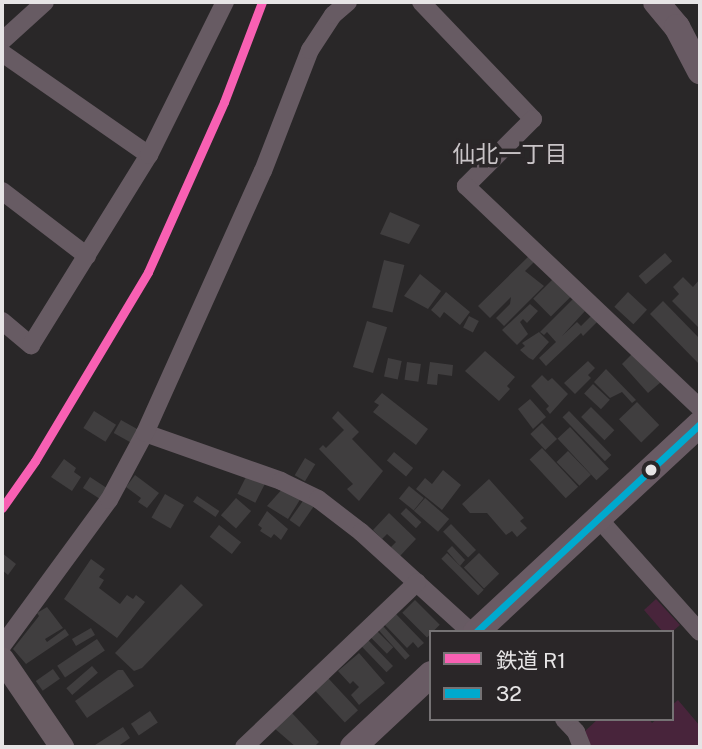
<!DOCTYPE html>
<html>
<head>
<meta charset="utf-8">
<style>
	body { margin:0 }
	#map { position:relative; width:702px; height:749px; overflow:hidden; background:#292728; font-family:"Public Sans","Noto Sans JP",sans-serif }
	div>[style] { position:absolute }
	.green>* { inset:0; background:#48243b }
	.building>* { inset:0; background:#403e3f; transform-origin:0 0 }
	.minor>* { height:18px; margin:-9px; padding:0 9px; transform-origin:9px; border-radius:9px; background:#675b63 }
	.secondary>* { height:24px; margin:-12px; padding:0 12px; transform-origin:12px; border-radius:12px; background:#6a5d64 }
	.primary>* { height:26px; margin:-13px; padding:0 13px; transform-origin:13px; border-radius:13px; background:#695b64 }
	.bus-1>* { height:7px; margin:-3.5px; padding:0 3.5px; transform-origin:3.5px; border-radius:3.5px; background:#00a9ce }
	.rail-1>* { height:9px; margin:-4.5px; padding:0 4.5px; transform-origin:4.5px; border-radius:4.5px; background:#f860b3 }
	.dots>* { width:19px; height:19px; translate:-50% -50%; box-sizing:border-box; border:4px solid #2a2628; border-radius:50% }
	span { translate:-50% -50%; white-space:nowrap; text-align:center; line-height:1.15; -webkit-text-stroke:7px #2a2628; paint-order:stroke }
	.neighbourhood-label { font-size:23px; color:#c9c4c7 }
	.frame { position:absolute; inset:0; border:4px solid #e6e4e5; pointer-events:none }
	.legend { position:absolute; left:429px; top:630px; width:245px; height:91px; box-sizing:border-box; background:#2a2628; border:2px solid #757274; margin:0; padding:9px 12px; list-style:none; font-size:21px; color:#e6e4e5 }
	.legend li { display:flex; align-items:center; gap:14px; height:35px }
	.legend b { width:35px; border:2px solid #757274 }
</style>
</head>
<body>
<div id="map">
	<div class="green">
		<i style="clip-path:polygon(656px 599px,680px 625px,672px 632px,663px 632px,644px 610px)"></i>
		<i style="clip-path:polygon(678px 700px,700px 726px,700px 747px,587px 747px,585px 731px,598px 719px,649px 719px,652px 723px,657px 719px,672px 719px,672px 705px)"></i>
	</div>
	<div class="building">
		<i style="clip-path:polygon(390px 212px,420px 225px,409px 244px,380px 234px)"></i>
		<i style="left:665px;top:253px;width:11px;height:35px;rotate:49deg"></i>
		<i style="clip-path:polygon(529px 256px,534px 262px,525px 271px,544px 286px,504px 326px,496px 318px,510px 304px,511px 297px,490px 318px,478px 306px)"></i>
		<i style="left:384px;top:260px;width:21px;height:49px;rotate:14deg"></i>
		<i style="clip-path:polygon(420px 274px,441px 291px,428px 309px,404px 296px)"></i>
		<i style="clip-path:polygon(683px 277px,693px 287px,700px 279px,700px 329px,672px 301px,679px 294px,673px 287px)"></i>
		<i style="left:553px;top:279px;width:25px;height:28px;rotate:45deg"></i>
		<i style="clip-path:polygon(446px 292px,470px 312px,460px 325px,444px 312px,440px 318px,431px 310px)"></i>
		<i style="left:628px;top:292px;width:26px;height:20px;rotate:43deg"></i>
		<i style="clip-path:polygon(573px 299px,585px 311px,562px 336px,577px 322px,581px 326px,591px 316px,597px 322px,583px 336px,581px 333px,546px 366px,539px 358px,556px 342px,547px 332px,544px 335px,540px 332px)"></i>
		<i style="clip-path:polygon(663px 301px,700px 339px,700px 365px,650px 314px)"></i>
		<i style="clip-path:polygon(530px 304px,538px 311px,527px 323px,523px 319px,520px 322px,528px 334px,517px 345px,502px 330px)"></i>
		<i style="left:469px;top:316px;width:11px;height:13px;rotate:27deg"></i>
		<i style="left:367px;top:321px;width:21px;height:48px;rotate:17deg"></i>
		<i style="clip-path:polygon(539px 332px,549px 342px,533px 360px,529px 358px,520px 350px,525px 346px,522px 343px)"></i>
		<i style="clip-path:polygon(485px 351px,515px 377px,507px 386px,510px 389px,499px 401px,465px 371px)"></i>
		<i style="clip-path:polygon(632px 354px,661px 382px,648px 393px,622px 364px)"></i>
		<i style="left:388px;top:358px;width:14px;height:19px;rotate:12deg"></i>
		<i style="clip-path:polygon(588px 361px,595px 368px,588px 375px,591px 378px,575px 394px,564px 383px)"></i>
		<i style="left:407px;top:362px;width:14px;height:18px;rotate:8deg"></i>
		<i style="clip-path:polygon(430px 362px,453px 365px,452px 376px,438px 374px,437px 385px,427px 384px)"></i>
		<i style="clip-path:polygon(606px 369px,636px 400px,632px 403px,622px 392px,610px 398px,594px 382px)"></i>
		<i style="clip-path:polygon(542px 375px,548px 381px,552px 378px,568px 394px,550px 414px,546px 409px,549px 406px,531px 386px)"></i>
		<i style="left:593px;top:384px;width:23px;height:13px;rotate:43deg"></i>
		<i style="clip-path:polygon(382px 393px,428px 429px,416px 445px,373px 412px,379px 405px,374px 402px)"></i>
		<i style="clip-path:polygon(530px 399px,546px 417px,533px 429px,518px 409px)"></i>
		<i style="left:637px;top:402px;width:32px;height:25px;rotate:46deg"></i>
		<i style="left:591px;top:407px;width:33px;height:14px;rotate:45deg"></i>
		<i style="left:94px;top:411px;width:26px;height:20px;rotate:32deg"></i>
		<i style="clip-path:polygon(338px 411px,359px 432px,352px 439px,383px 471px,359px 501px,347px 489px,353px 484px,319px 449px,323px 445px,326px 448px,344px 430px,332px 418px)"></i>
		<i style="left:569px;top:411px;width:61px;height:9px;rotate:46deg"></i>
		<i style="left:121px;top:420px;width:21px;height:15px;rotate:29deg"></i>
		<i style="left:542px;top:423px;width:22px;height:16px;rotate:47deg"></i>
		<i style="left:570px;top:427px;width:57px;height:17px;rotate:47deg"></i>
		<i style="left:542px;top:448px;width:53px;height:17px;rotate:47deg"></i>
		<i style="left:568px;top:451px;width:33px;height:16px;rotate:46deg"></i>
		<i style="left:394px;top:452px;width:25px;height:11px;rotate:40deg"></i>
		<i style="left:305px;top:458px;width:12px;height:20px;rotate:31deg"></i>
		<i style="clip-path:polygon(64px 459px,76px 468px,74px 472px,81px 477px,72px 491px,51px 477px)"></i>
		<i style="clip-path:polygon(443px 470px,461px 485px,442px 510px,416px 489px,425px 478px,432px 484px)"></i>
		<i style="clip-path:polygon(135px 475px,159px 493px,147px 508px,138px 502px,141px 498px,126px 487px)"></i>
		<i style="left:247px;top:475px;width:20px;height:21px;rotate:27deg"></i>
		<i style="left:90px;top:477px;width:20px;height:13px;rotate:33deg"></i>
		<i style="clip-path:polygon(489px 479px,524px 518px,520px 521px,527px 528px,517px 537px,512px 531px,506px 535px,487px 513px,470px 513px,462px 504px)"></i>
		<i style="left:409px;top:486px;width:19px;height:16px;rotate:39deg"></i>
		<i style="clip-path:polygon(284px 487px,301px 498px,288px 519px,267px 506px)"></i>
		<i style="left:165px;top:494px;width:22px;height:27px;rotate:30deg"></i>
		<i style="left:197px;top:496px;width:27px;height:7px;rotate:34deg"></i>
		<i style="left:236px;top:498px;width:20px;height:23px;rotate:41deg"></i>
		<i style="left:305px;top:498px;width:12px;height:27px;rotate:35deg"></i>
		<i style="left:425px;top:498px;width:32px;height:17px;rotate:41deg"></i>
		<i style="left:406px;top:508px;width:21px;height:8px;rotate:43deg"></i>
		<i style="clip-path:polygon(267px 511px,288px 529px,281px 540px,274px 534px,271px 538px,260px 531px,262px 528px,258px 525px)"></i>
		<i style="clip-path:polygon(389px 513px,416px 539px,400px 556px,391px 547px,396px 542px,387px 534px,382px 539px,373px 530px)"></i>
		<i style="left:451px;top:524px;width:36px;height:11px;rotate:46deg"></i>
		<i style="left:219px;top:525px;width:28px;height:15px;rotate:38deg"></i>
		<i style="clip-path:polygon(452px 546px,465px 560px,460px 566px,447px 551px)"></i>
		<i style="clip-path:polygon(2px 553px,16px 564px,8px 575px,2px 570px)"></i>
		<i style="left:447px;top:553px;width:52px;height:8px;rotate:45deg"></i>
		<i style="left:479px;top:553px;width:29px;height:21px;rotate:46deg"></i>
		<i style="clip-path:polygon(91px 559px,105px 569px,99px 577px,104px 580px,99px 588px,120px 604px,127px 595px,133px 599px,136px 595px,145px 602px,117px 638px,64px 599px)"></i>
		<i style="clip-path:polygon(181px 584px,203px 605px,142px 668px,134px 671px,115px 653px)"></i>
		<i style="left:415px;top:600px;width:35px;height:18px;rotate:45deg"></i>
		<i style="clip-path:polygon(47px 607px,63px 628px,45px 639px,47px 642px,65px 629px,69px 635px,26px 664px,13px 649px,39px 616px,37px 613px)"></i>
		<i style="clip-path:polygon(395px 613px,424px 643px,418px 648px,413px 642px,407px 648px,384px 624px)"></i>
		<i style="left:383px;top:626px;width:40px;height:6px;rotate:48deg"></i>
		<i style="left:91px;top:628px;width:8px;height:22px;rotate:60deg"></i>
		<i style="left:377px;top:631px;width:23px;height:9px;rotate:45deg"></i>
		<i style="left:97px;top:639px;width:14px;height:48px;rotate:56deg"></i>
		<i style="left:368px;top:640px;width:36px;height:9px;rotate:46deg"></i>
		<i style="clip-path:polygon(359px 653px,385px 683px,359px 705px,351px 695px,359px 687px,353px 681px,350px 684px,338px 671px)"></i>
		<i style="left:92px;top:666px;width:9px;height:34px;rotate:49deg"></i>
		<i style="left:53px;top:669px;width:12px;height:21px;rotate:55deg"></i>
		<i style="clip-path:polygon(118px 670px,123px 670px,134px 686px,87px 718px,75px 701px)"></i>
		<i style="left:328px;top:678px;width:44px;height:18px;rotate:47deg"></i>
		<i style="left:150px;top:711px;width:14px;height:23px;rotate:56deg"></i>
		<i style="clip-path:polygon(291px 712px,319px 742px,314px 747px,296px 747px,274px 728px)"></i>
		<i style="clip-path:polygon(123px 727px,130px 738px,117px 747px,92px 747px)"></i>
	</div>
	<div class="minor">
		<i style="left:421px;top:2px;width:162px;rotate:46.3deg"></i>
		<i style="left:533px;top:119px;width:95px;rotate:135deg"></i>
		<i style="left:466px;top:186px;width:323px;rotate:43.5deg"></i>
		<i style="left:2px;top:41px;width:58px;rotate:-42.2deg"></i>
		<i style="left:2px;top:53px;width:179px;rotate:34.8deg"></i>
		<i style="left:2px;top:191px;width:107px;rotate:37.4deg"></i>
		<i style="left:2px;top:321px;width:38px;rotate:40deg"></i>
		<i style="left:31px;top:345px;width:224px;rotate:-58.2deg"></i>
		<i style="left:149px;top:155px;width:171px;rotate:-63.6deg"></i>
		<i style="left:145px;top:433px;width:144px;rotate:19.4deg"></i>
		<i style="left:281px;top:481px;width:41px;rotate:25.9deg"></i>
		<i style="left:318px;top:499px;width:54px;rotate:37.5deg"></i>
		<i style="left:361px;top:532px;width:149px;rotate:42.3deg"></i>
		<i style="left:597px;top:517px;width:154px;rotate:48.2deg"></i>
		<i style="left:2px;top:646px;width:181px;rotate:-53.8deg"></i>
		<i style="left:109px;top:500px;width:76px;rotate:-61.8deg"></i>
		<i style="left:145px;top:433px;width:287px;rotate:-65.8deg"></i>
		<i style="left:263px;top:171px;width:130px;rotate:-68.8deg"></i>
		<i style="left:310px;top:50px;width:42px;rotate:-56.7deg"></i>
		<i style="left:333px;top:15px;width:20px;rotate:-41deg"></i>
		<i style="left:564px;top:719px;width:18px;rotate:47deg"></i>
		<i style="left:576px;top:732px;width:16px;rotate:68deg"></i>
		<i style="left:244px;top:747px;width:239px;rotate:-43.6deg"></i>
	</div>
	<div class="secondary">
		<i style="left:2px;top:659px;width:107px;rotate:55.7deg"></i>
	</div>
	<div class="primary">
		<i style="left:656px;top:2px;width:33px;rotate:50deg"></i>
		<i style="left:677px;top:27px;width:50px;rotate:62.4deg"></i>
		<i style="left:476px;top:632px;width:306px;rotate:-42.9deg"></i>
		<i style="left:353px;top:747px;width:107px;rotate:-43.1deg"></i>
	</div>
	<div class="bus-1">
		<i style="left:476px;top:632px;width:306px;rotate:-42.9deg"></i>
	</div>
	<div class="rail-1">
		<i style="left:2px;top:508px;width:57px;rotate:-54.9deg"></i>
		<i style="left:35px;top:461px;width:220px;rotate:-59.1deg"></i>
		<i style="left:148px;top:272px;width:186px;rotate:-65.9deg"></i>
		<i style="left:224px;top:102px;width:107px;rotate:-69.2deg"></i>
	</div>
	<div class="dots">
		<i style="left:651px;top:470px;background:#e6e4e5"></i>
	</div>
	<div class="neighbourhood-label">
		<span style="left:510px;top:154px">仙北一丁目</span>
	</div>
	<div class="frame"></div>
	<ul class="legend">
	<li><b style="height:9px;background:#f860b3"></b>鉄道 R1</li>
	<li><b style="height:9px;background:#00a9ce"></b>32</li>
	</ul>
</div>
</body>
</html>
